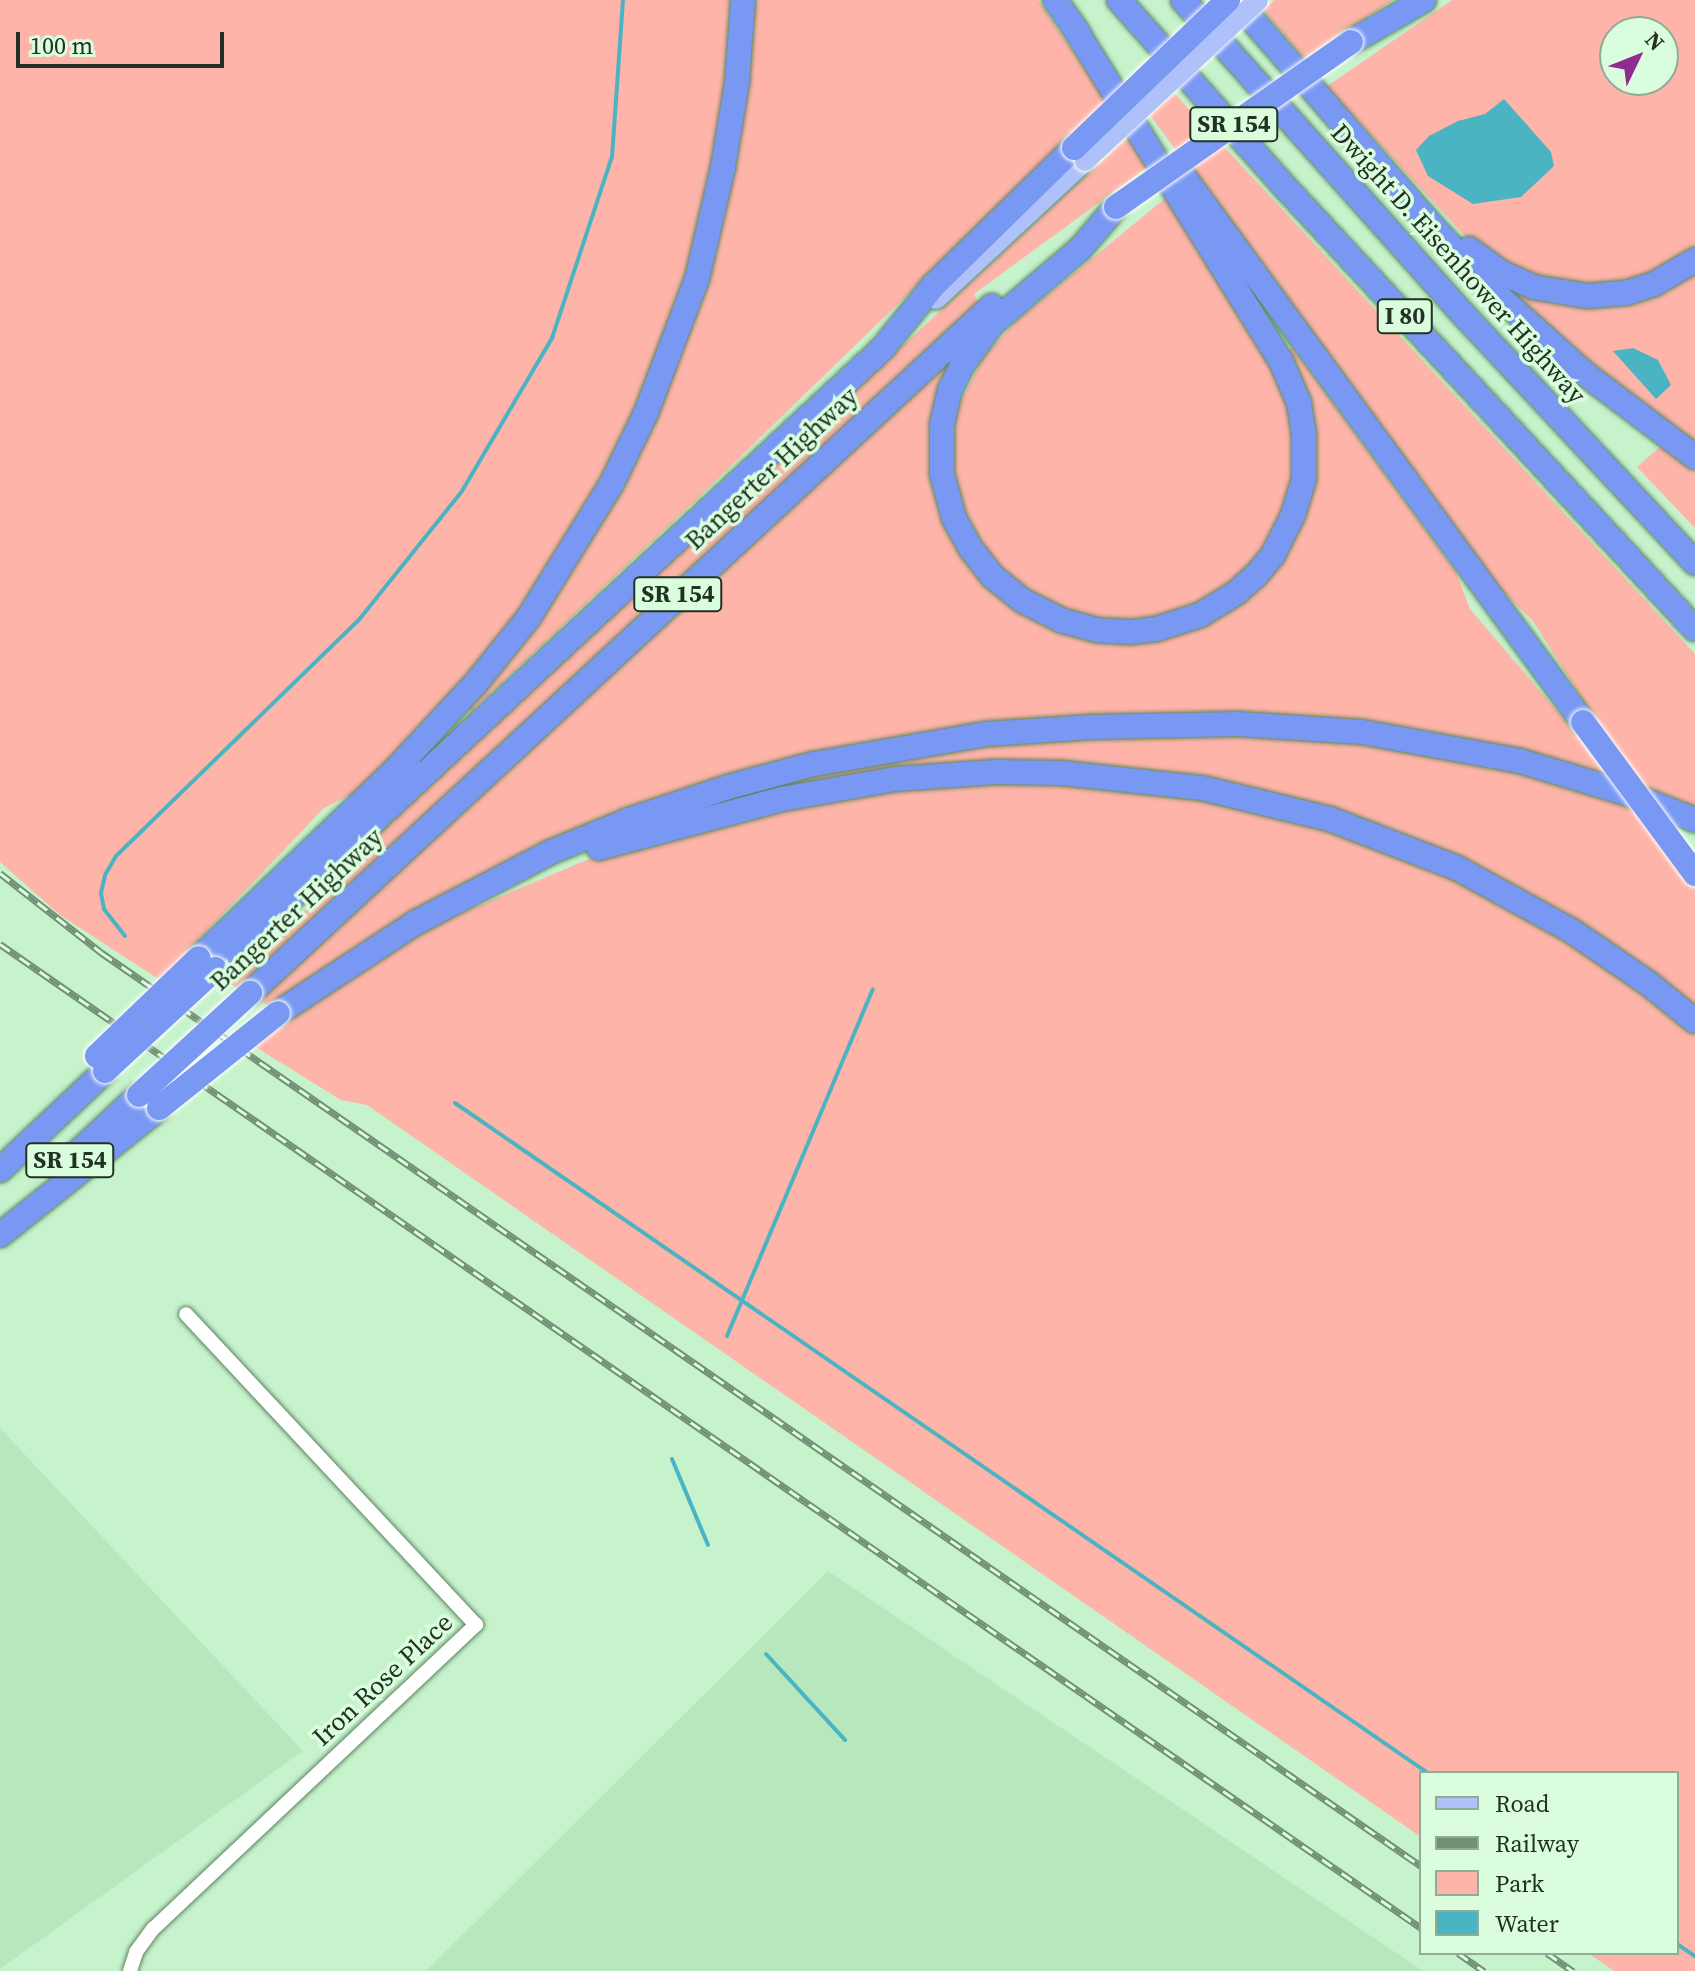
<!DOCTYPE html>
<html>
<head>
<meta charset="utf-8">
<style>
	body { margin:0 }
	#map { position:relative; width:1695px; height:1971px; overflow:hidden; background:#c6f2cc; font-family:"Source Serif 4",serif }
	div>[style] { position:absolute }
	.built>* { inset:0; background:#b7e8bd }
	.green>* { inset:0; background:#ffb4a9 }
	.water>* { inset:0; background:#4bb4c3 }
	.stream>* { height:4px; margin:-2px; padding:0 2px; transform-origin:2px; border-radius:2px; background:#4bb4c3 }
	.roads { filter:drop-shadow(0 0 2px #5c8462) drop-shadow(0 0 2px #5c8462) }
	.street>* { height:14px; margin:-7px; padding:0 7px; transform-origin:7px; border-radius:7px; background:#fff }
	.primary>* { height:20px; margin:-10px; padding:0 10px; transform-origin:10px; border-radius:10px; background:#aec1f8 }
	.highway>* { height:24px; margin:-12px; padding:0 12px; transform-origin:12px; border-radius:12px; background:#7898f4 }
	.rail>* { height:7px; margin-top:-3.5px; transform-origin:0; background:repeating-linear-gradient(90deg,#dafdde 0 12px,#729076 0 24px); box-sizing:border-box; border-block:2px solid #729076 }
	.bridges { filter:drop-shadow(0 0 2px #fff) drop-shadow(0 0 2px #fff) }
	.primary-bridge>* { height:20px; margin:-10px; padding:0 10px; transform-origin:10px; border-radius:10px; background:#aec1f8 }
	.highway-bridge>* { height:24px; margin:-12px; padding:0 12px; transform-origin:12px; border-radius:12px; background:#7898f4 }
	span { translate:-50% -50%; white-space:nowrap; text-align:center; line-height:1.15; -webkit-text-stroke:7px #dafdde; paint-order:stroke }
	.shield-label span { padding:2px 6px; background:#dafdde; border:2px solid; border-radius:6px; -webkit-text-stroke-width:0 }
	.shield-label { font-size:24px; color:#213224; font-weight:700 }
	.street-label { font-size:26px; color:#213224 }
	.legend { position:absolute; left:1419px; top:1771px; width:260px; height:184px; box-sizing:border-box; background:#dafdde; border:2px solid #90ac94; margin:0; padding:10px 14px; list-style:none; font-size:24px; color:#213224 }
	.legend li { display:flex; align-items:center; gap:16px; height:40px }
	.legend b { width:40px; border:2px solid #90ac94 }
	.north { position:absolute; left:1599px; top:16px; width:80px; height:80px; box-sizing:border-box; background:#dafdde; border:2px solid #90ac94; border-radius:50%; rotate:47deg; font-size:22px; font-weight:700; line-height:32px; text-align:center; color:#213224 }
	.north::after { content:''; display:block; margin:auto; width:28px; height:36px; background:#912b90; clip-path:polygon(50% 0,100% 100%,50% 72%,0 100%) }
	.scale { position:absolute; left:16px; top:32px; width:208px; height:36px; box-sizing:border-box; border:4px solid #213224; border-top:0; padding-left:10px; font-size:24px; line-height:28px; white-space:nowrap; color:#213224; -webkit-text-stroke:6px #dafdde; paint-order:stroke }
</style>
</head>
<body>
<div id="map">
	<div class="built">
		<i style="clip-path:polygon(0 1428px,303px 1751px,0 1969px)"></i>
		<i style="clip-path:polygon(828px 1571px,1423px 1971px,426px 1971px)"></i>
	</div>
	<div class="green">
		<i style="clip-path:polygon(0 0,732px 0,725px 102px,689px 270px,656px 362px,620px 446px,579px 521px,532px 594px,485px 657px,437px 712px,358px 791px,324px 808px,160px 980px,60px 915px,0 862px)"></i>
		<i style="clip-path:polygon(750px 0,1038px 0,1107px 101px,699px 497px,472px 711px,466px 705px,670px 374px)"></i>
		<i style="clip-path:polygon(1275px 0,1393px 0,1304px 58px,1263px 10px)"></i>
		<i style="clip-path:polygon(evenodd,1452px 0,1695px 0,1695px 250px,1664px 269px,1606px 287px,1559px 286px,1490px 257px,1465px 236px,1326px 87px,1452px 0,1615px 32px,1663px 32px,1663px 80px,1615px 80px,1615px 32px)"></i>
		<i style="clip-path:polygon(1174px 93px,1695px 654px,1695px 810px,1647px 791px,1602px 730px,1533px 621px,1493px 582px,1150px 115px)"></i>
		<i style="clip-path:polygon(1130px 135px,1149px 166px,974px 294px,979px 303px,237px 988px,222px 978px,320px 898px,314px 891px)"></i>
		<i style="clip-path:polygon(1168px 196px,1280px 377px,1293px 417px,1292px 487px,1278px 525px,1260px 557px,1235px 581px,1204px 603px,1166px 617px,1125px 624px,1083px 619px,1042px 605px,981px 551px,953px 488px,951px 419px,984px 356px,1017px 320px)"></i>
		<i style="clip-path:polygon(1695px 274px,1695px 443px,1593px 368px,1503px 284px,1549px 302px,1573px 306px,1601px 305px,1660px 293px)"></i>
		<i style="clip-path:polygon(1292px 347px,1456px 572px,1470px 609px,1564px 719px,1610px 780px,1515px 750px,1427px 731px,1366px 724px,1176px 715px,714px 782px,268px 1006px,259px 1000px,956px 355px,932px 470px,1022px 613px,1051px 629px,1122px 642px,1274px 569px,1294px 540px,1308px 508px,1313px 475px,1285px 353px)"></i>
		<i style="clip-path:polygon(1661px 446px,1695px 471px,1695px 528px,1637px 467px)"></i>
		<i style="clip-path:polygon(1265px 734px,1418px 749px,1588px 789px,1632px 809px,1695px 889px,1695px 1012px,1505px 883px,1129px 769px,766px 795px,764px 785px,815px 773px,1038px 738px)"></i>
		<i style="clip-path:polygon(941px 782px,1121px 783px,1279px 813px,1443px 871px,1590px 952px,1695px 1032px,1695px 1971px,1614px 1971px,1588px 1953px,1677px 1953px,1677px 1773px,1421px 1773px,1421px 1837px,367px 1105px,341px 1100px,254px 1046px,321px 993px,375px 959px,445px 920px,584px 861px,671px 833px,771px 809px)"></i>
	</div>
	<div class="water">
		<i style="clip-path:polygon(1504px 99px,1551px 152px,1554px 166px,1521px 197px,1473px 204px,1428px 176px,1416px 150px,1429px 136px,1458px 121px,1485px 114px)"></i>
		<i style="clip-path:polygon(1633px 348px,1658px 360px,1671px 385px,1656px 399px,1613px 351px)"></i>
	</div>
	<div class="stream">
		<i style="left:125px;top:936px;width:34px;rotate:-128deg"></i>
		<i style="left:104px;top:909px;width:16px;rotate:-101deg"></i>
		<i style="left:101px;top:893px;width:18px;rotate:-77deg"></i>
		<i style="left:105px;top:875px;width:22px;rotate:-60deg"></i>
		<i style="left:116px;top:856px;width:337px;rotate:-44.2deg"></i>
		<i style="left:358px;top:621px;width:166px;rotate:-51.3deg"></i>
		<i style="left:462px;top:491px;width:178px;rotate:-59.5deg"></i>
		<i style="left:552px;top:338px;width:191px;rotate:-71.7deg"></i>
		<i style="left:612px;top:157px;width:157px;rotate:-86deg"></i>
		<i style="left:455px;top:1103px;width:1181px;rotate:34.55deg"></i>
		<i style="left:727px;top:1336px;width:376px;rotate:-67.2deg"></i>
		<i style="left:672px;top:1459px;width:93px;rotate:67.3deg"></i>
		<i style="left:766px;top:1654px;width:117px;rotate:47.4deg"></i>
		<i style="left:1677px;top:1944px;width:22px;rotate:34deg"></i>
	</div>
	<div class="roads">
		<div class="street">
			<i style="left:130px;top:1971px;width:20px;rotate:-72deg"></i>
			<i style="left:136px;top:1952px;width:29px;rotate:-54deg"></i>
			<i style="left:153px;top:1929px;width:444px;rotate:-43.3deg"></i>
			<i style="left:476px;top:1625px;width:425px;rotate:-133deg"></i>
		</div>
		<div class="primary">
			<i style="left:936px;top:299px;width:203px;rotate:-42.8deg"></i>
		</div>
		<div class="highway">
			<i style="left:1055px;top:0;width:42px;rotate:54.8deg"></i>
			<i style="left:1119px;top:0;width:251px;rotate:48.4deg"></i>
			<i style="left:1286px;top:188px;width:601px;rotate:47.16deg"></i>
			<i style="left:1183px;top:0;width:421px;rotate:48.3deg"></i>
			<i style="left:1463px;top:314px;width:340px;rotate:47deg"></i>
			<i style="left:1235px;top:0;width:300px;rotate:48.9deg"></i>
			<i style="left:1432px;top:226px;width:93px;rotate:46.7deg"></i>
			<i style="left:1496px;top:294px;width:118px;rotate:41.9deg"></i>
			<i style="left:1584px;top:373px;width:139px;rotate:37.1deg"></i>
			<i style="left:1070px;top:21px;width:400px;rotate:58.2deg"></i>
			<i style="left:1281px;top:361px;width:46px;rotate:66.8deg"></i>
			<i style="left:1299px;top:403px;width:30px;rotate:81deg"></i>
			<i style="left:1304px;top:433px;width:46px;rotate:90deg"></i>
			<i style="left:1304px;top:479px;width:38px;rotate:107deg"></i>
			<i style="left:1293px;top:515px;width:45px;rotate:116.6deg"></i>
			<i style="left:1273px;top:555px;width:26px;rotate:130deg"></i>
			<i style="left:1256px;top:575px;width:27px;rotate:138deg"></i>
			<i style="left:1236px;top:593px;width:42px;rotate:148.6deg"></i>
			<i style="left:1200px;top:615px;width:46px;rotate:162.3deg"></i>
			<i style="left:1156px;top:629px;width:26px;rotate:173deg"></i>
			<i style="left:1130px;top:632px;width:33px;rotate:-177deg"></i>
			<i style="left:1097px;top:630px;width:35px;rotate:-165deg"></i>
			<i style="left:1063px;top:621px;width:45px;rotate:-153.4deg"></i>
			<i style="left:1023px;top:601px;width:38px;rotate:-141deg"></i>
			<i style="left:993px;top:577px;width:36px;rotate:-128deg"></i>
			<i style="left:971px;top:549px;width:35px;rotate:-119deg"></i>
			<i style="left:954px;top:518px;width:46px;rotate:-105.3deg"></i>
			<i style="left:942px;top:474px;width:50px;rotate:-90deg"></i>
			<i style="left:942px;top:424px;width:35px;rotate:-77deg"></i>
			<i style="left:950px;top:390px;width:25px;rotate:-64deg"></i>
			<i style="left:961px;top:367px;width:54px;rotate:-54deg"></i>
			<i style="left:993px;top:323px;width:114px;rotate:-40.4deg"></i>
			<i style="left:1080px;top:249px;width:55px;rotate:-49.4deg"></i>
			<i style="left:1351px;top:42px;width:84px;rotate:-29.9deg"></i>
			<i style="left:1181px;top:173px;width:680px;rotate:53.79deg"></i>
			<i style="left:1469px;top:249px;width:41px;rotate:36deg"></i>
			<i style="left:1502px;top:273px;width:34px;rotate:24deg"></i>
			<i style="left:1533px;top:287px;width:56px;rotate:9.3deg"></i>
			<i style="left:1588px;top:296px;width:38px;rotate:-5deg"></i>
			<i style="left:1626px;top:293px;width:29px;rotate:-18deg"></i>
			<i style="left:1654px;top:284px;width:48px;rotate:-30.3deg"></i>
			<i style="left:599px;top:848px;width:189px;rotate:-15deg"></i>
			<i style="left:782px;top:799px;width:115px;rotate:-10deg"></i>
			<i style="left:895px;top:779px;width:101px;rotate:-4deg"></i>
			<i style="left:996px;top:772px;width:65px;rotate:0.9deg"></i>
			<i style="left:1061px;top:773px;width:142px;rotate:6.1deg"></i>
			<i style="left:1202px;top:788px;width:132px;rotate:13.6deg"></i>
			<i style="left:1330px;top:819px;width:136px;rotate:21.1deg"></i>
			<i style="left:1457px;top:868px;width:131px;rotate:28.7deg"></i>
			<i style="left:1572px;top:931px;width:92px;rotate:34.4deg"></i>
			<i style="left:1648px;top:983px;width:60px;rotate:39deg"></i>
			<i style="left:199px;top:958px;width:274px;rotate:-43.8deg"></i>
			<i style="left:397px;top:768px;width:116px;rotate:-47.1deg"></i>
			<i style="left:476px;top:683px;width:85px;rotate:-51.2deg"></i>
			<i style="left:529px;top:617px;width:155px;rotate:-58.2deg"></i>
			<i style="left:611px;top:485px;width:80px;rotate:-64.1deg"></i>
			<i style="left:646px;top:413px;width:143px;rotate:-69.2deg"></i>
			<i style="left:697px;top:279px;width:115px;rotate:-76.9deg"></i>
			<i style="left:723px;top:167px;width:86px;rotate:-80.6deg"></i>
			<i style="left:737px;top:82px;width:82px;rotate:-85.8deg"></i>
			<i style="left:215px;top:969px;width:912px;rotate:-42.91deg"></i>
			<i style="left:883px;top:348px;width:80px;rotate:-51.1deg"></i>
			<i style="left:933px;top:286px;width:197px;rotate:-44.4deg"></i>
			<i style="left:250px;top:993px;width:1011px;rotate:-42.8deg"></i>
			<i style="left:278px;top:1013px;width:164px;rotate:-33.3deg"></i>
			<i style="left:415px;top:923px;width:153px;rotate:-27.6deg"></i>
			<i style="left:551px;top:852px;width:84px;rotate:-22.3deg"></i>
			<i style="left:629px;top:820px;width:104px;rotate:-18.4deg"></i>
			<i style="left:728px;top:787px;width:89px;rotate:-15deg"></i>
			<i style="left:814px;top:764px;width:175px;rotate:-9.9deg"></i>
			<i style="left:986px;top:734px;width:106px;rotate:-3.8deg"></i>
			<i style="left:1092px;top:727px;width:146px;rotate:-1.2deg"></i>
			<i style="left:1238px;top:724px;width:124px;rotate:3.7deg"></i>
			<i style="left:1362px;top:732px;width:161px;rotate:10.4deg"></i>
			<i style="left:1520px;top:761px;width:114px;rotate:16.8deg"></i>
			<i style="left:1629px;top:794px;width:71px;rotate:21.5deg"></i>
			<i style="left:60px;top:1169px;width:108px;rotate:-43.1deg"></i>
			<i style="left:0;top:1170px;width:144px;rotate:-43.3deg"></i>
			<i style="left:0;top:1235px;width:203px;rotate:-38.6deg"></i>
		</div>
	</div>
	<div class="rail">
		<i style="left:0;top:873px;width:130px;rotate:38.1deg"></i>
		<i style="left:102px;top:953px;width:1604px;rotate:34.69deg"></i>
		<i style="left:0;top:944px;width:1728px;rotate:34.7deg"></i>
		<i style="left:1458px;top:1953px;width:32px;rotate:35deg"></i>
		<i style="left:1547px;top:1953px;width:32px;rotate:35deg"></i>
	</div>
	<div class="bridges">
		<div class="primary-bridge">
			<i style="left:1085px;top:161px;width:236px;rotate:-42.9deg"></i>
		</div>
		<div class="highway-bridge">
			<i style="left:1074px;top:148px;width:214px;rotate:-43.9deg"></i>
			<i style="left:1116px;top:207px;width:287px;rotate:-35.1deg"></i>
			<i style="left:1583px;top:722px;width:189px;rotate:53.6deg"></i>
			<i style="left:97px;top:1056px;width:141px;rotate:-43.9deg"></i>
			<i style="left:105px;top:1071px;width:150px;rotate:-42.8deg"></i>
			<i style="left:139px;top:1095px;width:151px;rotate:-42.6deg"></i>
			<i style="left:159px;top:1108px;width:152px;rotate:-38.6deg"></i>
		</div>
	</div>
	<div class="shield-label">
		<span style="left:1234px;top:124px">SR 154</span>
		<span style="left:1405px;top:316px">I 80</span>
		<span style="left:678px;top:594px">SR 154</span>
		<span style="left:70px;top:1160px">SR 154</span>
	</div>
	<div class="street-label">
		<span style="left:1458px;top:264px;rotate:48deg">Dwight D. Eisenhower Highway</span>
		<span style="left:772px;top:469px;rotate:-43deg">Bangerter Highway</span>
		<span style="left:297px;top:910px;rotate:-43deg">Bangerter Highway</span>
		<span style="left:383px;top:1680px;rotate:-43deg">Iron Rose Place</span>
	</div>
	<ul class="legend">
	<li><b style="height:10px;background:#aec1f8"></b>Road</li>
	<li><b style="height:10px;background:#729076"></b>Railway</li>
	<li><b style="height:22px;background:#ffb4a9"></b>Park</li>
	<li><b style="height:22px;background:#4bb4c3"></b>Water</li>
	</ul>
	<div class="north">N</div>
	<div class="scale">100 m</div>
</div>
</body>
</html>
